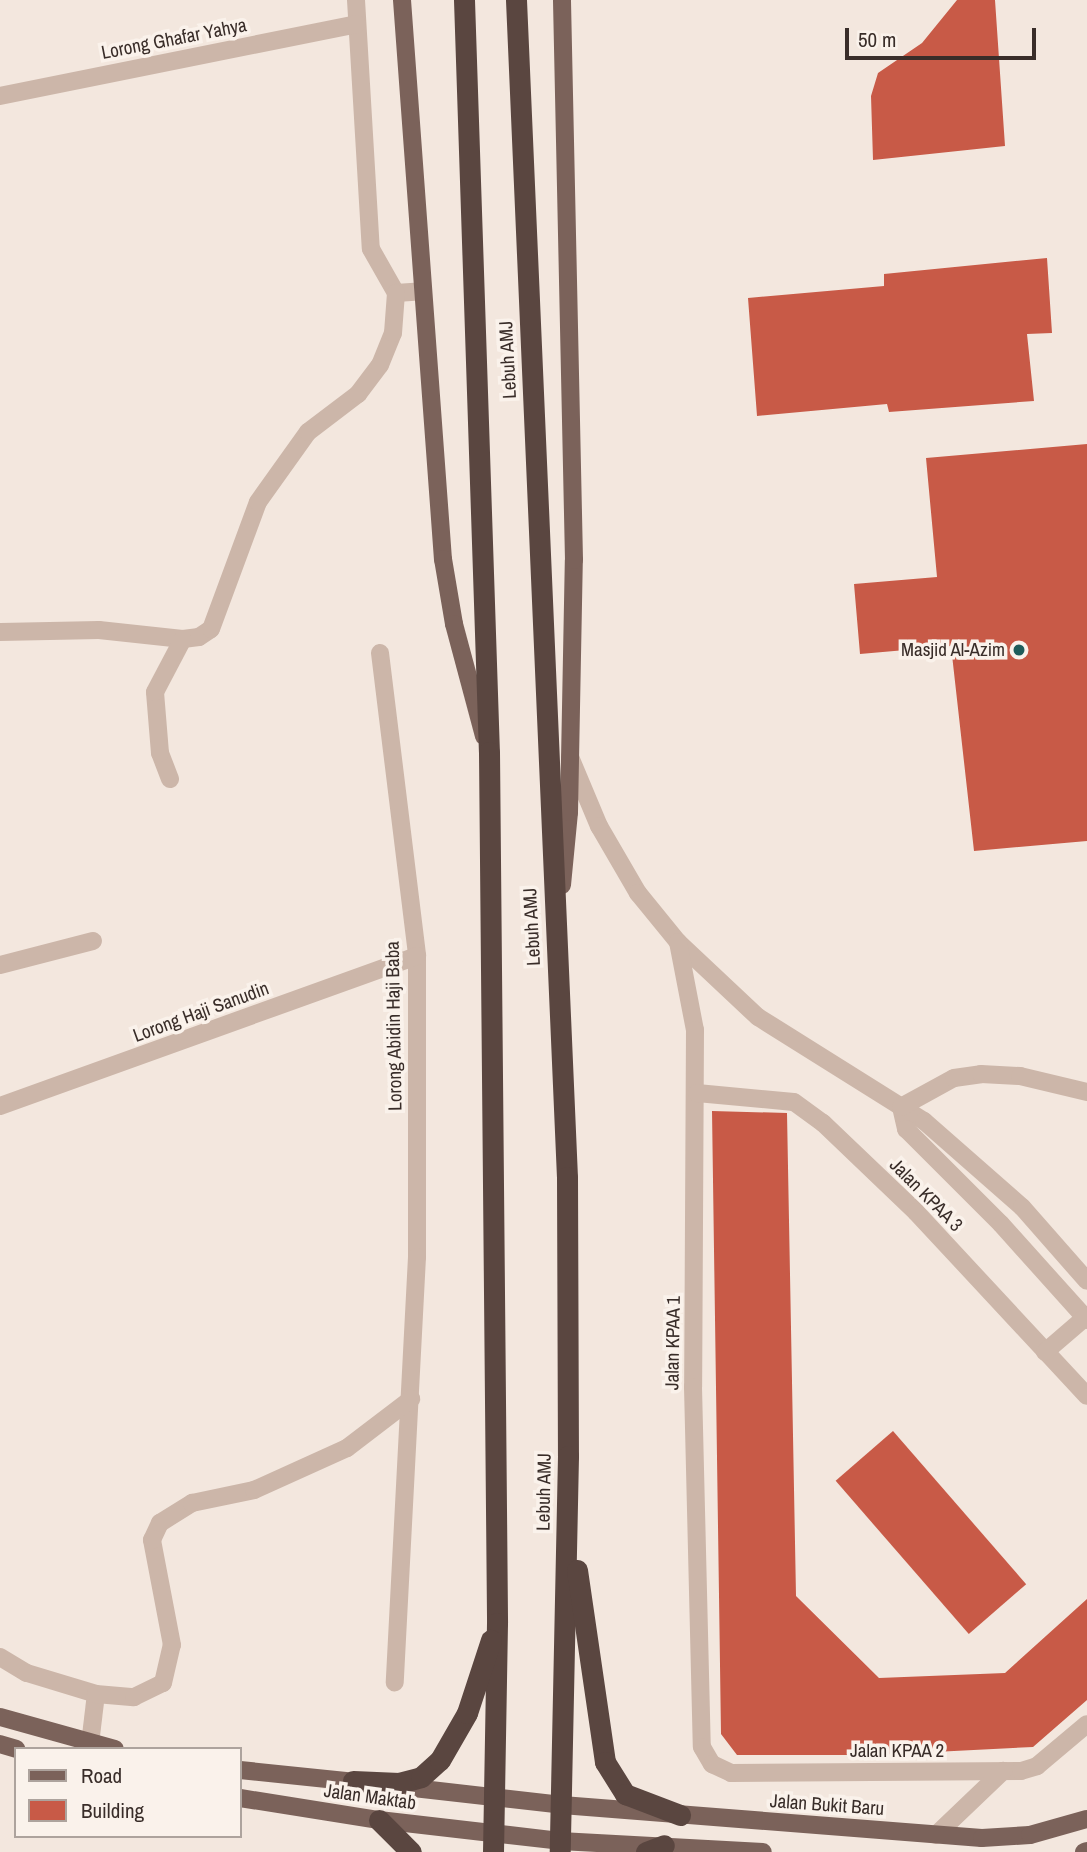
<!DOCTYPE html>
<html>
<head>
<meta charset="utf-8">
<style>
	body { margin:0 }
	#map { position:relative; width:1087px; height:1852px; overflow:hidden; background:#f3e7de; font-family:"Archivo Narrow",sans-serif }
	div>[style] { position:absolute }
	.building>* { inset:0; background:#c85a47; transform-origin:0 0 }
	.minor>* { height:18px; margin:-9px; padding:0 9px; transform-origin:9px; border-radius:9px; background:#ccb6a9 }
	.major>* { height:18px; margin:-9px; padding:0 9px; transform-origin:9px; border-radius:9px; background:#7b625a }
	.highway>* { height:21px; margin:-10.5px; padding:0 10.5px; transform-origin:10.5px; border-radius:10.5px; background:#5a4640 }
	.dots>* { width:19px; height:19px; translate:-50% -50%; box-sizing:border-box; border:4px solid #faf2eb; border-radius:50% }
	span { translate:-50% -50%; white-space:nowrap; text-align:center; line-height:1.15; -webkit-text-stroke:7px #faf2eb; paint-order:stroke }
	.street-label { font-size:19px; color:#392d29 }
	.poi-label { font-size:19px; color:#392d29 }
	.right { translate:-100% -50%; text-align:right }
	.legend { position:absolute; left:14px; top:1747px; width:228px; height:91px; box-sizing:border-box; background:#faf2eb; border:2px solid #ada39d; margin:0; padding:9px 12px; list-style:none; font-size:21px; color:#392d29 }
	.legend li { display:flex; align-items:center; gap:14px; height:35px }
	.legend b { width:35px; border:2px solid #ada39d }
	.scale { position:absolute; left:845px; top:28px; width:191px; height:32px; box-sizing:border-box; border:4px solid #392d29; border-top:0; padding-left:9px; font-size:21px; line-height:24px; white-space:nowrap; color:#392d29; -webkit-text-stroke:5px #faf2eb; paint-order:stroke }
</style>
</head>
<body>
<div id="map">
	<div class="building">
		<i style="clip-path:polygon(957px 0,995px 0,1005px 146px,873px 160px,871px 96px,878px 73px,922px 43px)"></i>
		<i style="clip-path:polygon(1047px 258px,1052px 333px,1027px 334px,1034px 401px,889px 412px,887px 404px,757px 416px,748px 298px,884px 286px,884px 274px)"></i>
		<i style="clip-path:polygon(1087px 444px,1087px 841px,974px 851px,951px 646px,860px 654px,854px 584px,937px 577px,926px 458px)"></i>
		<i style="clip-path:polygon(712px 1111px,787px 1113px,796px 1596px,879px 1678px,1005px 1673px,1087px 1599px,1087px 1700px,1033px 1747px,875px 1755px,737px 1755px,721px 1734px)"></i>
		<i style="left:893px;top:1431px;width:203px;height:76px;rotate:49deg"></i>
	</div>
	<div class="minor">
		<i style="left:356px;top:0;width:249px;rotate:86.6deg"></i>
		<i style="left:371px;top:249px;width:51px;rotate:60.4deg"></i>
		<i style="left:396px;top:293px;width:26px;rotate:-4deg"></i>
		<i style="left:0;top:96px;width:364px;rotate:-11.4deg"></i>
		<i style="left:0;top:632px;width:99px;rotate:-1.2deg"></i>
		<i style="left:99px;top:630px;width:84px;rotate:6.1deg"></i>
		<i style="left:183px;top:639px;width:16px;rotate:-7deg"></i>
		<i style="left:199px;top:637px;width:14px;rotate:-34deg"></i>
		<i style="left:211px;top:629px;width:135px;rotate:-69.7deg"></i>
		<i style="left:258px;top:502px;width:86px;rotate:-54.5deg"></i>
		<i style="left:308px;top:432px;width:63px;rotate:-37.2deg"></i>
		<i style="left:358px;top:394px;width:36px;rotate:-53deg"></i>
		<i style="left:380px;top:365px;width:35px;rotate:-68deg"></i>
		<i style="left:393px;top:333px;width:40px;rotate:-85.7deg"></i>
		<i style="left:380px;top:653px;width:305px;rotate:83deg"></i>
		<i style="left:417px;top:956px;width:301px;rotate:90deg"></i>
		<i style="left:417px;top:1257px;width:426px;rotate:93deg"></i>
		<i style="left:570px;top:757px;width:75px;rotate:67.2deg"></i>
		<i style="left:599px;top:826px;width:78px;rotate:59.8deg"></i>
		<i style="left:638px;top:893px;width:63px;rotate:50.8deg"></i>
		<i style="left:678px;top:942px;width:110px;rotate:43.2deg"></i>
		<i style="left:758px;top:1017px;width:196px;rotate:32.1deg"></i>
		<i style="left:924px;top:1121px;width:130px;rotate:41.3deg"></i>
		<i style="left:1022px;top:1207px;width:98px;rotate:48.7deg"></i>
		<i style="left:170px;top:779px;width:28px;rotate:-111deg"></i>
		<i style="left:160px;top:753px;width:61px;rotate:-94.7deg"></i>
		<i style="left:155px;top:692px;width:60px;rotate:-62.2deg"></i>
		<i style="left:678px;top:942px;width:90px;rotate:79.1deg"></i>
		<i style="left:695px;top:1030px;width:357px;rotate:90.3deg"></i>
		<i style="left:693px;top:1387px;width:360px;rotate:88.6deg"></i>
		<i style="left:702px;top:1747px;width:20px;rotate:60deg"></i>
		<i style="left:712px;top:1764px;width:21px;rotate:25deg"></i>
		<i style="left:731px;top:1773px;width:290px;rotate:-0.4deg"></i>
		<i style="left:1021px;top:1771px;width:17px;rotate:-17deg"></i>
		<i style="left:1037px;top:1766px;width:65px;rotate:-40deg"></i>
		<i style="left:0;top:965px;width:96px;rotate:-14.5deg"></i>
		<i style="left:697px;top:1093px;width:97px;rotate:5.3deg"></i>
		<i style="left:794px;top:1102px;width:36px;rotate:36deg"></i>
		<i style="left:823px;top:1123px;width:129px;rotate:43.7deg"></i>
		<i style="left:916px;top:1212px;width:251px;rotate:47.1deg"></i>
		<i style="left:0;top:1106px;width:443px;rotate:-19.8deg"></i>
		<i style="left:901px;top:1107px;width:23px;rotate:77deg"></i>
		<i style="left:906px;top:1129px;width:134px;rotate:45deg"></i>
		<i style="left:1001px;top:1224px;width:129px;rotate:48.1deg"></i>
		<i style="left:901px;top:1107px;width:60px;rotate:-28.7deg"></i>
		<i style="left:954px;top:1078px;width:27px;rotate:-8deg"></i>
		<i style="left:981px;top:1074px;width:39px;rotate:3deg"></i>
		<i style="left:1020px;top:1076px;width:69px;rotate:13.4deg"></i>
		<i style="left:1045px;top:1352px;width:55px;rotate:-40.6deg"></i>
		<i style="left:0;top:1657px;width:31px;rotate:31deg"></i>
		<i style="left:27px;top:1673px;width:72px;rotate:16.9deg"></i>
		<i style="left:90px;top:1744px;width:50px;rotate:-83.2deg"></i>
		<i style="left:96px;top:1694px;width:38px;rotate:5deg"></i>
		<i style="left:134px;top:1697px;width:32px;rotate:-26deg"></i>
		<i style="left:163px;top:1683px;width:39px;rotate:-77deg"></i>
		<i style="left:172px;top:1645px;width:107px;rotate:-100.8deg"></i>
		<i style="left:152px;top:1540px;width:19px;rotate:-65deg"></i>
		<i style="left:160px;top:1523px;width:38px;rotate:-32deg"></i>
		<i style="left:192px;top:1503px;width:63px;rotate:-11.8deg"></i>
		<i style="left:254px;top:1490px;width:102px;rotate:-24.3deg"></i>
		<i style="left:347px;top:1448px;width:81px;rotate:-37.4deg"></i>
		<i style="left:936px;top:1835px;width:93px;rotate:-43.7deg"></i>
	</div>
	<div class="major">
		<i style="left:402px;top:0;width:561px;rotate:85.81deg"></i>
		<i style="left:443px;top:559px;width:66px;rotate:80.4deg"></i>
		<i style="left:454px;top:624px;width:116px;rotate:75deg"></i>
		<i style="left:562px;top:885px;width:73px;rotate:-84.5deg"></i>
		<i style="left:569px;top:812px;width:252px;rotate:-88.9deg"></i>
		<i style="left:574px;top:560px;width:560px;rotate:-91.23deg"></i>
		<i style="left:0;top:1717px;width:119px;rotate:15.5deg"></i>
		<i style="left:0;top:1744px;width:17px;rotate:17deg"></i>
		<i style="left:240px;top:1770px;width:126px;rotate:5.9deg"></i>
		<i style="left:396px;top:1786px;width:167px;rotate:6.5deg"></i>
		<i style="left:562px;top:1805px;width:421px;rotate:4.5deg"></i>
		<i style="left:982px;top:1838px;width:48px;rotate:-3.6deg"></i>
		<i style="left:1030px;top:1835px;width:59px;rotate:-15.7deg"></i>
		<i style="left:240px;top:1798px;width:141px;rotate:9deg"></i>
		<i style="left:379px;top:1820px;width:182px;rotate:6.6deg"></i>
		<i style="left:560px;top:1841px;width:203px;rotate:3.1deg"></i>
		<i style="left:1084px;top:1852px;width:3px;rotate:-18deg"></i>
	</div>
	<div class="highway">
		<i style="left:464px;top:0;width:752px;rotate:88.1deg"></i>
		<i style="left:489px;top:752px;width:871px;rotate:89.47deg"></i>
		<i style="left:497px;top:1623px;width:229px;rotate:91deg"></i>
		<i style="left:516px;top:0;width:1178px;rotate:87.52deg"></i>
		<i style="left:567px;top:1177px;width:279px;rotate:89.8deg"></i>
		<i style="left:568px;top:1456px;width:396px;rotate:91.2deg"></i>
		<i style="left:577px;top:1570px;width:194px;rotate:81.7deg"></i>
		<i style="left:605px;top:1762px;width:38px;rotate:58deg"></i>
		<i style="left:625px;top:1794px;width:59px;rotate:20.9deg"></i>
		<i style="left:353px;top:1781px;width:46px;rotate:2.5deg"></i>
		<i style="left:399px;top:1783px;width:23px;rotate:-15deg"></i>
		<i style="left:421px;top:1777px;width:25px;rotate:-42deg"></i>
		<i style="left:440px;top:1760px;width:54px;rotate:-60.1deg"></i>
		<i style="left:467px;top:1713px;width:77px;rotate:-71.8deg"></i>
		<i style="left:379px;top:1820px;width:45px;rotate:45deg"></i>
		<i style="left:646px;top:1852px;width:19px;rotate:-21deg"></i>
	</div>
	<div class="dots">
		<i style="left:1019px;top:650px;background:#1e5c5a"></i>
	</div>
	<div class="street-label">
		<span style="left:174px;top:39px;rotate:-11deg">Lorong Ghafar Yahya</span>
		<span style="left:508px;top:360px;rotate:-93deg">Lebuh AMJ</span>
		<span style="left:532px;top:927px;rotate:-93deg">Lebuh AMJ</span>
		<span style="left:201px;top:1012px;rotate:-20deg">Lorong Haji Sanudin</span>
		<span style="left:394px;top:1026px;rotate:-91deg">Lorong Abidin Haji Baba</span>
		<span style="left:926px;top:1195px;rotate:45deg">Jalan KPAA 3</span>
		<span style="left:673px;top:1343px;rotate:-89deg">Jalan KPAA 1</span>
		<span style="left:544px;top:1492px;rotate:-89deg">Lebuh AMJ</span>
		<span style="left:897px;top:1751px">Jalan KPAA 2</span>
		<span style="left:370px;top:1797px;rotate:8deg">Jalan Maktab</span>
		<span style="left:827px;top:1805px;rotate:4deg">Jalan Bukit Baru</span>
	</div>
	<div class="poi-label">
		<span class="right" style="left:1005px;top:650px">Masjid Al-Azim</span>
	</div>
	<ul class="legend">
	<li><b style="height:9px;background:#7b625a"></b>Road</li>
	<li><b style="height:19px;background:#c85a47"></b>Building</li>
	</ul>
	<div class="scale">50 m</div>
</div>
</body>
</html>
